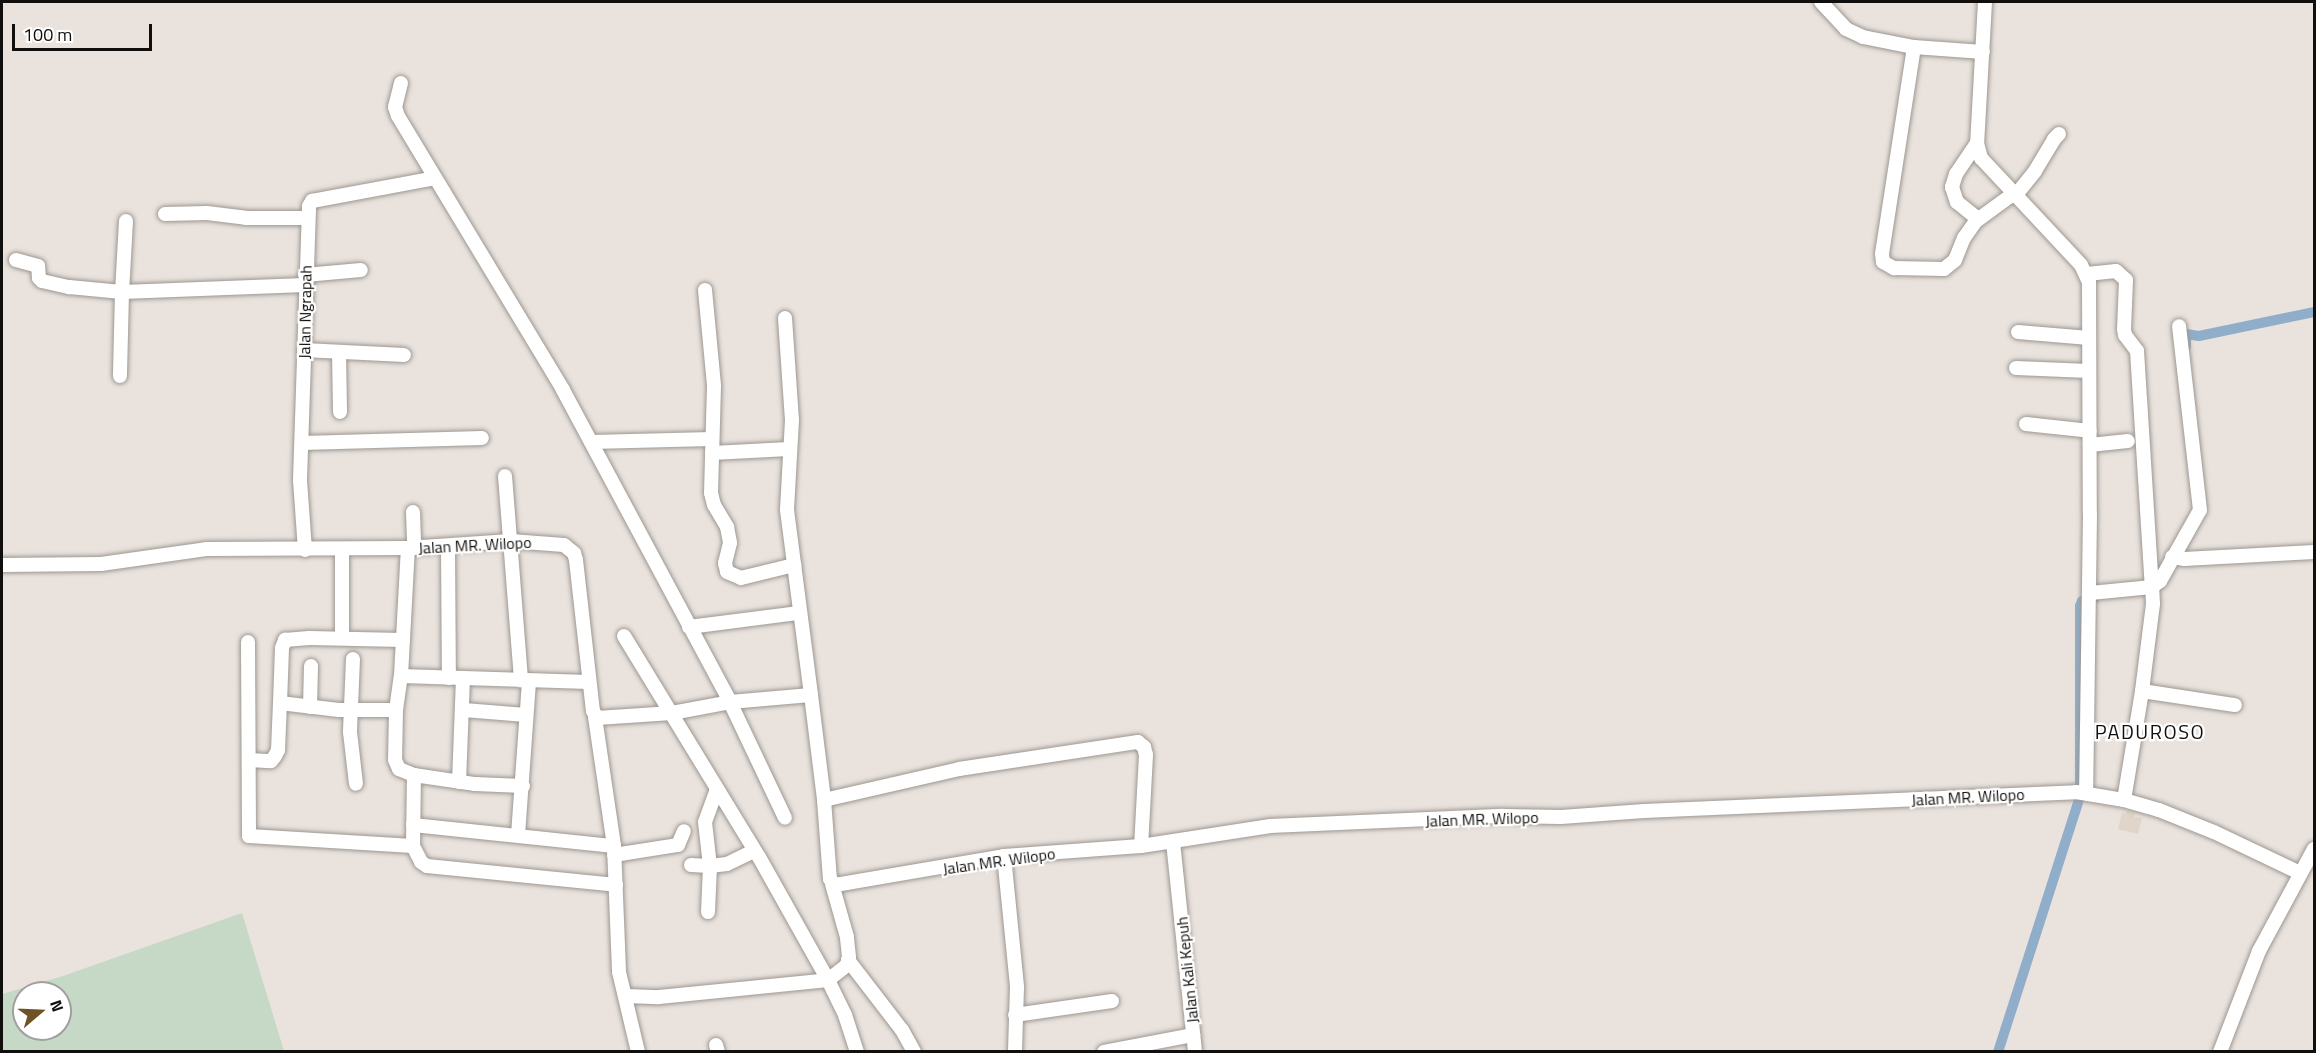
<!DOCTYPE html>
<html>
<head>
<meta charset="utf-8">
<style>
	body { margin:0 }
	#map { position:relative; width:2316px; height:1053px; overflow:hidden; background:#e9e2dd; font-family:"Titillium Web",sans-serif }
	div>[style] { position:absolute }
	.built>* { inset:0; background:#e1d5ca }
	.green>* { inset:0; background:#c5d9c6 }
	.canal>* { height:10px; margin:-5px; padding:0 5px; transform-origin:5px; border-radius:5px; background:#90aeca }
	.roads { filter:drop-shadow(0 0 2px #9d9791) drop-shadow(0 0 2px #9d9791) }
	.minor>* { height:14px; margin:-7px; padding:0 7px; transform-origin:7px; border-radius:7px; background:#fff }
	span { translate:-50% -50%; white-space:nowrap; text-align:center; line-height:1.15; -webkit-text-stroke:4.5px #fff; paint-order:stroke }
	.street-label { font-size:16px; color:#110f0d }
	.quarter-label { font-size:20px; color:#110f0d; letter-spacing:1.5px }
	.frame { position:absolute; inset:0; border:3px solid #110f0d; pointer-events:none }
	.north { position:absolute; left:12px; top:981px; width:60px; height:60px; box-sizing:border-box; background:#fff; border:2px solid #a09f9e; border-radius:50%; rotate:71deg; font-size:16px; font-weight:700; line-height:24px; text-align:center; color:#110f0d }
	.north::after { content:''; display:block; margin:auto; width:21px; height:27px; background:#6f5226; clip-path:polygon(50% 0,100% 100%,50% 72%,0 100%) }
	.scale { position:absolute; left:12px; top:24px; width:140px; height:27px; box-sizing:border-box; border:3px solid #110f0d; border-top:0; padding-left:8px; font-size:18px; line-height:21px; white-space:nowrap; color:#110f0d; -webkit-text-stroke:4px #fff; paint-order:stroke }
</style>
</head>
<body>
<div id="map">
	<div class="built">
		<i style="clip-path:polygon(2126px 811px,2135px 813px,2134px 817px,2142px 818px,2138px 834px,2118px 829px,2122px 813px,2126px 814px)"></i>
	</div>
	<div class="green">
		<i style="clip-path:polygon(evenodd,242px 913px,284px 1051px,2px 1051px,2px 994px,63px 976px,242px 913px,24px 993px,60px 993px,60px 1029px,24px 1029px,24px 993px)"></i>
	</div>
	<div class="canal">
		<i style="left:2186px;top:346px;width:12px;rotate:-90deg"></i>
		<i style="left:2186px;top:334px;width:13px;rotate:9deg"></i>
		<i style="left:2199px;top:336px;width:117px;rotate:-11.8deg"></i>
		<i style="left:1998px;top:1052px;width:268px;rotate:-72.2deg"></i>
		<i style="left:2080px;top:797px;width:191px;rotate:-90deg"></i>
		<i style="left:2080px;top:606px;width:5px;rotate:-68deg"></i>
		<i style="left:2082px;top:601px;width:13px;rotate:-13deg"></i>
	</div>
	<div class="roads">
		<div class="minor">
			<i style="left:1821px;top:2px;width:37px;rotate:47deg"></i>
			<i style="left:1846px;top:29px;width:19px;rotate:25deg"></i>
			<i style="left:1863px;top:37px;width:52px;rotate:11.1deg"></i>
			<i style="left:1914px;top:47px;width:69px;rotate:4.1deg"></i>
			<i style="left:1985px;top:2px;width:141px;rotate:93.2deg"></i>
			<i style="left:1977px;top:143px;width:16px;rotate:75deg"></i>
			<i style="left:1981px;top:158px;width:146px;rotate:46.9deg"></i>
			<i style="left:2081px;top:265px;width:19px;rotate:65deg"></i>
			<i style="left:2089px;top:282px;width:232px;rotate:89.8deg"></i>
			<i style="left:2090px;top:514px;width:279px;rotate:90.8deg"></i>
			<i style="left:1914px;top:47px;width:209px;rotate:98.8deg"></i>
			<i style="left:1882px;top:254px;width:8px;rotate:83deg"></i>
			<i style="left:1883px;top:262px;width:13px;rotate:29deg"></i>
			<i style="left:1894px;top:268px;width:50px;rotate:1.1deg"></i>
			<i style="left:1944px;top:269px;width:14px;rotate:-39deg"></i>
			<i style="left:1955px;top:260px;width:24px;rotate:-68deg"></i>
			<i style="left:1964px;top:238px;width:21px;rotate:-55deg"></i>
			<i style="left:1976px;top:221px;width:46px;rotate:-36.1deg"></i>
			<i style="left:401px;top:83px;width:25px;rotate:104deg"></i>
			<i style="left:395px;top:107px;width:9px;rotate:72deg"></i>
			<i style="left:398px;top:116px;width:320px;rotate:58.9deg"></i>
			<i style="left:563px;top:390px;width:354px;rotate:61.8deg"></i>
			<i style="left:730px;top:702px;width:128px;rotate:64.6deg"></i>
			<i style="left:1977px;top:143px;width:37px;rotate:124deg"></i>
			<i style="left:1956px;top:174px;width:14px;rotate:107deg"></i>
			<i style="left:1952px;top:187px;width:16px;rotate:72deg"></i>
			<i style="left:1957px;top:202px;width:27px;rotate:39deg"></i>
			<i style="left:2015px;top:196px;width:32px;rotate:-51deg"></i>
			<i style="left:2035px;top:171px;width:37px;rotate:-59deg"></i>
			<i style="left:2054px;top:139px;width:7px;rotate:-45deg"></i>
			<i style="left:165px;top:214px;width:42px;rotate:-1.4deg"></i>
			<i style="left:207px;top:213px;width:39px;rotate:7deg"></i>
			<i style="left:246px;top:218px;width:61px"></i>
			<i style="left:126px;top:221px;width:71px;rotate:93.2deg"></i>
			<i style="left:122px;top:292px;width:183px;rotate:-2.2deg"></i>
			<i style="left:16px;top:260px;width:23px;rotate:15deg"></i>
			<i style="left:38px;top:266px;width:12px;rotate:85deg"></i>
			<i style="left:39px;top:278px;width:4px;rotate:45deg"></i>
			<i style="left:42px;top:281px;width:28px;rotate:13deg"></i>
			<i style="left:69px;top:287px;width:53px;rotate:5.4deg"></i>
			<i style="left:122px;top:292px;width:84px;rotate:91.4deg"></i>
			<i style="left:2087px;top:274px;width:29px;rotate:-6deg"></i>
			<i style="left:2116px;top:271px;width:13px;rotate:42deg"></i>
			<i style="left:2126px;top:280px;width:49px;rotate:92.3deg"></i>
			<i style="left:2124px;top:329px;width:6px;rotate:81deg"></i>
			<i style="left:2125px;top:335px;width:20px;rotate:53deg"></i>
			<i style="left:2137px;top:351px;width:236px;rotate:86.4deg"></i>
			<i style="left:2152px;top:587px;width:62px;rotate:174.5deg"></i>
			<i style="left:305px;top:275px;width:56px;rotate:-5.1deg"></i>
			<i style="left:705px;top:290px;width:96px;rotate:84.6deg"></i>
			<i style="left:714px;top:386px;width:107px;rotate:91.6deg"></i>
			<i style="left:711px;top:493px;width:12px;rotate:76deg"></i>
			<i style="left:714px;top:505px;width:26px;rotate:59deg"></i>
			<i style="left:727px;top:527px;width:16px;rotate:79deg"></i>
			<i style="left:730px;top:543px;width:21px;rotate:104deg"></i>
			<i style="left:725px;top:563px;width:9px;rotate:77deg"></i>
			<i style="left:727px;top:572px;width:15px;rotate:23deg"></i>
			<i style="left:741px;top:578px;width:55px;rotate:-13.8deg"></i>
			<i style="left:785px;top:318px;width:102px;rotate:86.1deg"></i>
			<i style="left:792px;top:420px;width:90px;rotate:93.2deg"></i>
			<i style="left:787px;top:510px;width:187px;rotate:82.6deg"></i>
			<i style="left:2018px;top:332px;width:71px;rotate:4.8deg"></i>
			<i style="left:304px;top:350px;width:100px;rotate:2.9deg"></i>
			<i style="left:339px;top:353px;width:59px;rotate:89deg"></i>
			<i style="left:2016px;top:368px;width:73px;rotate:2.4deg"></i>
			<i style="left:2026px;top:424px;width:64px;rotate:6.2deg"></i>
			<i style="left:591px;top:442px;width:121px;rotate:-1.4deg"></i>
			<i style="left:302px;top:443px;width:180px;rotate:-1.6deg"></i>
			<i style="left:2090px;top:445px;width:38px;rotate:-6deg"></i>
			<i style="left:712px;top:453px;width:77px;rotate:-3deg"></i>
			<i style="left:505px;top:476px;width:205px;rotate:85.5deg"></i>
			<i style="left:413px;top:512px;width:36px;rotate:88deg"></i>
			<i style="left:448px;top:547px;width:131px;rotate:89.6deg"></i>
			<i style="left:342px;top:549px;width:89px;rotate:90deg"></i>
			<i style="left:305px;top:550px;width:70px;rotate:-94.1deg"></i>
			<i style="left:300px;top:480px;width:274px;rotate:-88.1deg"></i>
			<i style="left:309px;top:206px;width:6px;rotate:-59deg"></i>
			<i style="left:312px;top:201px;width:121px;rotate:-10.5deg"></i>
			<i style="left:431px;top:179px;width:4px;rotate:-56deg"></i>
			<i style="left:2172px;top:557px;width:12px;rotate:9deg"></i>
			<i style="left:2184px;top:559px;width:130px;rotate:-3.1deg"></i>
			<i style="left:2px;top:565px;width:99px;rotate:-0.6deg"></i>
			<i style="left:101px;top:564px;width:106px;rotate:-8.1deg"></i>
			<i style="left:206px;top:549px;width:202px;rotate:-0.3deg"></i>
			<i style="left:408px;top:548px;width:103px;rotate:-3.9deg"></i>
			<i style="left:511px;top:541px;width:53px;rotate:4.3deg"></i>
			<i style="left:564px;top:545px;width:13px;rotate:39deg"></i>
			<i style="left:574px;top:553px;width:7px;rotate:74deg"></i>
			<i style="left:576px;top:560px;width:152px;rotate:83.6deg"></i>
			<i style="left:593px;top:711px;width:8px;rotate:60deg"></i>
			<i style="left:597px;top:718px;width:75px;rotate:-3.8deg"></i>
			<i style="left:672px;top:713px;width:59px;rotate:-10.7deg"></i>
			<i style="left:730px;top:702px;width:81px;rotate:-4.9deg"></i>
			<i style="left:811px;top:695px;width:106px;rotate:82.9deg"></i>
			<i style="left:824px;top:800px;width:79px;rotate:85.7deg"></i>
			<i style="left:830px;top:879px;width:8px;rotate:50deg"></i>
			<i style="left:835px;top:885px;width:171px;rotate:-9.7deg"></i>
			<i style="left:1004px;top:856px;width:137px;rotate:-4.2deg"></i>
			<i style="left:1141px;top:846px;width:131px;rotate:-8.8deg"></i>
			<i style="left:1270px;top:826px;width:233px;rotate:-2.5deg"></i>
			<i style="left:1503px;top:816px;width:58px;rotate:1deg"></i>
			<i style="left:1561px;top:817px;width:83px;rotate:-4.1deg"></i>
			<i style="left:1644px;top:811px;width:432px;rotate:-2.5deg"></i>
			<i style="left:2076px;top:792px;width:49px;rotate:9.5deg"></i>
			<i style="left:2124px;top:800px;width:36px;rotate:16deg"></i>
			<i style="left:2159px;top:810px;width:59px;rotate:21.8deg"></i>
			<i style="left:2214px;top:832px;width:95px;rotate:25.5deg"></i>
			<i style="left:689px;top:627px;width:111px;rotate:-7.3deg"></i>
			<i style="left:624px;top:636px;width:259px;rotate:58.6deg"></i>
			<i style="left:759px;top:857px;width:141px;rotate:60.7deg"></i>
			<i style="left:828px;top:980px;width:39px;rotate:64deg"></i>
			<i style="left:845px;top:1015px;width:39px;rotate:72deg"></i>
			<i style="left:248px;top:642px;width:194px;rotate:89.7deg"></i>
			<i style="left:249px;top:836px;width:164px;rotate:3.5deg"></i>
			<i style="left:413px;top:846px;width:18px;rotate:63deg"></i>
			<i style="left:421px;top:862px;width:7px;rotate:34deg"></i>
			<i style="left:427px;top:866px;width:190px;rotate:5.7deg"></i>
			<i style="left:353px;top:659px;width:73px;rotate:92.4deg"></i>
			<i style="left:350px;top:732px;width:52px;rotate:83.4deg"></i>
			<i style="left:401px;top:676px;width:128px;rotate:-86.9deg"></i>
			<i style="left:2142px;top:691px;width:94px;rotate:8.6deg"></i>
			<i style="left:280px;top:703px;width:55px;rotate:-87.9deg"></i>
			<i style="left:282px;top:648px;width:9px;rotate:-69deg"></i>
			<i style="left:285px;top:640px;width:24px;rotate:-5deg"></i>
			<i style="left:309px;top:638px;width:94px;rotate:1.2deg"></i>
			<i style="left:310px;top:707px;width:41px;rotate:-88.6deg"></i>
			<i style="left:396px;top:710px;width:50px;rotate:91.1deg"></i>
			<i style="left:395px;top:760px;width:10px;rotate:66deg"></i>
			<i style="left:399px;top:769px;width:16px;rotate:22deg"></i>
			<i style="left:414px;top:775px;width:62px;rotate:8.4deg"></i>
			<i style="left:475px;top:784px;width:48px;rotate:2.4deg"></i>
			<i style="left:464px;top:710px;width:62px;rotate:4.6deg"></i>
			<i style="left:595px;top:717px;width:130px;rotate:81.6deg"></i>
			<i style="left:614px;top:846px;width:126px;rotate:87.7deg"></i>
			<i style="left:619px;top:972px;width:82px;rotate:76.6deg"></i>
			<i style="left:249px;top:760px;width:22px;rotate:3deg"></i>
			<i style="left:271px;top:761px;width:6px;rotate:-51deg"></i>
			<i style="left:275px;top:756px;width:7px;rotate:-63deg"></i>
			<i style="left:278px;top:750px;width:47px;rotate:-87.6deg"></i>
			<i style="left:280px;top:703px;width:59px;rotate:6.8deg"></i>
			<i style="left:339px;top:710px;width:57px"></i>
			<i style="left:396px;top:710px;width:34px;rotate:-82deg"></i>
			<i style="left:401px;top:676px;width:188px;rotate:1.8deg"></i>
			<i style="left:459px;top:782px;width:103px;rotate:-87.8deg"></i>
			<i style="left:824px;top:800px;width:139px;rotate:-12.9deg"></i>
			<i style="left:959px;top:769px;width:181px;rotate:-8.6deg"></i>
			<i style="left:1138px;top:742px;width:8px;rotate:40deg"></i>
			<i style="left:1144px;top:747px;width:8px;rotate:76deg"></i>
			<i style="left:1146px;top:755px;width:91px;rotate:93.1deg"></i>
			<i style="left:2124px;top:800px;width:110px;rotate:-80.6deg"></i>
			<i style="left:2142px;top:691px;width:88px;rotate:-82.8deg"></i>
			<i style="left:2153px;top:604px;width:17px;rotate:-93deg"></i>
			<i style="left:2152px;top:587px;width:10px;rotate:-37deg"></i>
			<i style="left:2160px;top:581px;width:81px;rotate:-60.6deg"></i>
			<i style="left:2200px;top:510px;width:185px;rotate:-96.5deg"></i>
			<i style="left:413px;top:825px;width:202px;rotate:6deg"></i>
			<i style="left:518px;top:835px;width:154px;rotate:-85.9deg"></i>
			<i style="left:1173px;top:842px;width:211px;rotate:84deg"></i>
			<i style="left:413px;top:846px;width:71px;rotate:-89.2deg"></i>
			<i style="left:614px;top:855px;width:65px;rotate:-8.9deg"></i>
			<i style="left:678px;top:845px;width:15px;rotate:-67deg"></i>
			<i style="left:1004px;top:856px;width:132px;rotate:84.3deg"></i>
			<i style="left:1017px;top:987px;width:65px;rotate:91.8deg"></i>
			<i style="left:691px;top:865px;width:19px;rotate:3deg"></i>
			<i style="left:710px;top:866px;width:17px;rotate:-7deg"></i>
			<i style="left:727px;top:864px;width:30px;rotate:-26deg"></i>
			<i style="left:708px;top:912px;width:46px;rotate:-87.5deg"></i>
			<i style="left:710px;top:866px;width:44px;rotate:-96.5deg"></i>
			<i style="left:705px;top:822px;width:35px;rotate:-70deg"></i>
			<i style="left:848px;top:960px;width:88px;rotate:52.4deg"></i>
			<i style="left:902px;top:1030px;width:25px;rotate:61deg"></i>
			<i style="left:828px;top:980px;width:24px;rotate:-38deg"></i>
			<i style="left:847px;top:965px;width:8px;rotate:-76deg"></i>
			<i style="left:849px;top:957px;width:20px;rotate:-96deg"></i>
			<i style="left:847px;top:937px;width:55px;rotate:-105.8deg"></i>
			<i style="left:626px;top:996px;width:33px;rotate:2deg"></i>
			<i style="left:659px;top:997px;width:170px;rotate:-5.7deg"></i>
			<i style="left:1015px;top:1015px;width:98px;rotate:-8.2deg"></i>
			<i style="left:716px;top:1045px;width:7px;rotate:74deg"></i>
			<i style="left:1104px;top:1052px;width:91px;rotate:-10.8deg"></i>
			<i style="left:2220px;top:1052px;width:108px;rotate:-68.9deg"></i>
			<i style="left:2259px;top:951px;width:116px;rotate:-61.7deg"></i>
		</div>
	</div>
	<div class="street-label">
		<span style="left:305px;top:312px;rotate:-89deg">Jalan Ngrapah</span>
		<span style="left:475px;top:545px;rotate:-3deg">Jalan MR. Wilopo</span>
		<span style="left:1968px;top:797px;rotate:-3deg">Jalan MR. Wilopo</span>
		<span style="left:1482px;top:819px;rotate:-2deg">Jalan MR. Wilopo</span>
		<span style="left:999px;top:861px;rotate:-8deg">Jalan MR. Wilopo</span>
		<span style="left:1187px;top:970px;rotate:-96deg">Jalan Kali Kepuh</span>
	</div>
	<div class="quarter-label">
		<span style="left:2150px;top:731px">PADUROSO</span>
	</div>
	<div class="frame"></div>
	<div class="north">N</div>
	<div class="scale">100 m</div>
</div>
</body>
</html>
